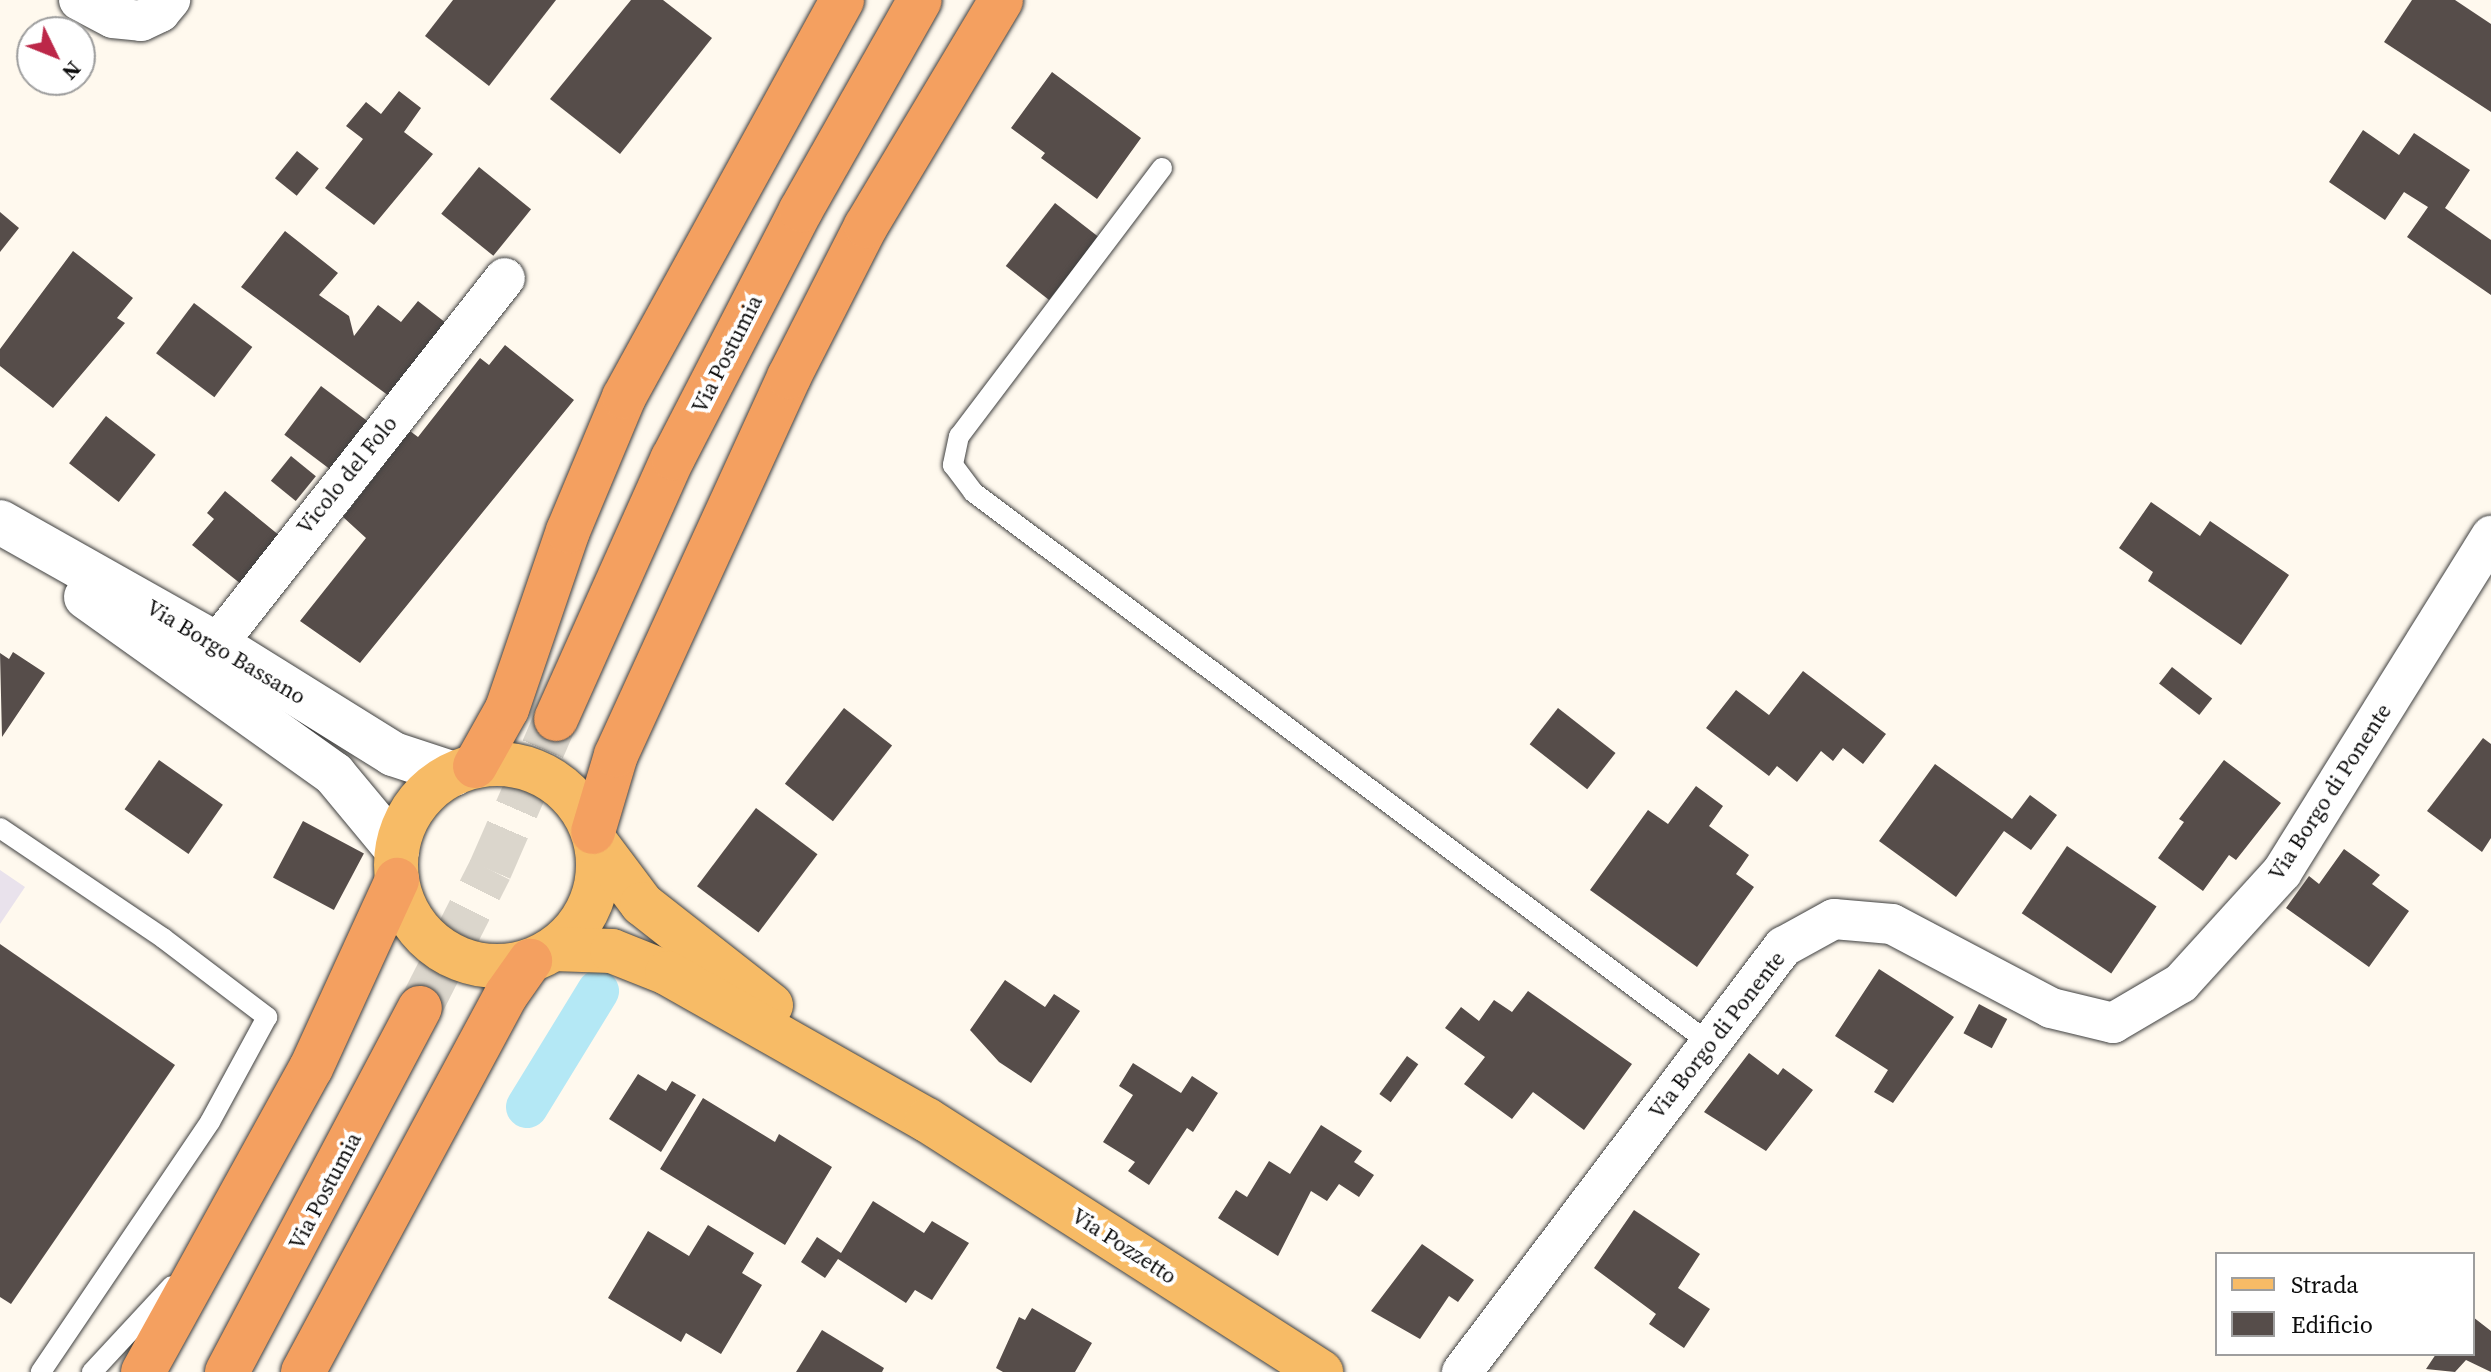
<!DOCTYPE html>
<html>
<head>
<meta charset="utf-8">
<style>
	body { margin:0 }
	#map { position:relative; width:2491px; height:1372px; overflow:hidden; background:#fff9ee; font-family:"Source Serif 4",serif }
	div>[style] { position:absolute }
	.industrial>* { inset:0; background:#e9e2ec }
	.canal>* { height:42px; margin:-21px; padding:0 21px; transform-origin:21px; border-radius:21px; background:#b4e8f5 }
	.building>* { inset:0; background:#564d4a; transform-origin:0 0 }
	.trunk-tunnel>* { height:44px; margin-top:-22px; transform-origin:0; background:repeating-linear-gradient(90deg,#dbd6cc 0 44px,transparent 0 66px) }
	.roads { filter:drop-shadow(0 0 2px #404040) drop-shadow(0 0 2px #404040) }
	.service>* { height:20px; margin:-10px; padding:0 10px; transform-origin:10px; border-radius:10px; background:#fff }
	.minor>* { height:40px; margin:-20px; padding:0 20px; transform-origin:20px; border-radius:20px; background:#fff }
	.tertiary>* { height:44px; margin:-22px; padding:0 22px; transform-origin:22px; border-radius:22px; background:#fff }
	.primary>* { height:44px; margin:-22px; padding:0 22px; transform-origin:22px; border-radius:22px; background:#f7bb66 }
	.primary>.ring { margin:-22px; padding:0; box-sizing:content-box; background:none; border:44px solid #f7bb66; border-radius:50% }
	.trunk>* { height:44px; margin:-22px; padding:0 22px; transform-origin:22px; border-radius:22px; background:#f4a060 }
	span { translate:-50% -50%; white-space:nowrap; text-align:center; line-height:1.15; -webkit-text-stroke:8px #fff; paint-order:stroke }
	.street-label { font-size:22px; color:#0d0d0d }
	.legend { position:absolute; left:2215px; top:1252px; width:260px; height:104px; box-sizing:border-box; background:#fff; border:2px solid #9e9e9e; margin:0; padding:10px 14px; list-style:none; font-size:24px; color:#0d0d0d }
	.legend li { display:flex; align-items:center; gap:16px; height:40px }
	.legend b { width:40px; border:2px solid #9e9e9e }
	.north { position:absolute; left:16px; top:16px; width:80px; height:80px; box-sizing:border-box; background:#fff; border:2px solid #9e9e9e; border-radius:50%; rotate:133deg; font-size:22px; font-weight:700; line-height:32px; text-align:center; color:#0d0d0d }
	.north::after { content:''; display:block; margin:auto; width:28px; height:36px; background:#bc2748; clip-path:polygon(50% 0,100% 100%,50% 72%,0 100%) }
</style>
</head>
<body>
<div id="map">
	<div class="industrial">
		<i style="clip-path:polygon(0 870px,25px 887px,0 924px)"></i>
	</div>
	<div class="canal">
		<i style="left:527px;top:1107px;width:136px;rotate:-58.5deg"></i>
	</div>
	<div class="building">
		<i style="clip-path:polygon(453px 0,556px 0,489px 86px,425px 36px)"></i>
		<i style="clip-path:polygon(631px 0,663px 0,712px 38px,620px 154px,550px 99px)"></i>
		<i style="clip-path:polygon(2412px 0,2455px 0,2491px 24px,2491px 112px,2384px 42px)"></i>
		<i style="clip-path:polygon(1052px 72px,1141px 138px,1097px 199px,1041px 158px,1045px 153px,1011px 128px)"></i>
		<i style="clip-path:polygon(399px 91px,421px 108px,404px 132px,433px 154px,374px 225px,325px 188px,363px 139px,346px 126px,366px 102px,381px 114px)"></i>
		<i style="clip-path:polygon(2363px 130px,2399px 155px,2414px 133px,2470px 170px,2445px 208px,2491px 240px,2491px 295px,2407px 237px,2428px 207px,2404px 192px,2385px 220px,2329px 182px)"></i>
		<i style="left:297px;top:151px;width:28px;height:35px;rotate:39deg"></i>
		<i style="left:479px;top:167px;width:67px;height:60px;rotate:39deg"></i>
		<i style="left:1055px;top:203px;width:55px;height:80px;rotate:38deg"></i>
		<i style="clip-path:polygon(0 212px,19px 228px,0 252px)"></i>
		<i style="clip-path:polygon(285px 231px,338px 273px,319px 295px,349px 316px,354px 336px,378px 305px,401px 322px,418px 301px,446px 323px,389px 396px,241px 287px)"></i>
		<i style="clip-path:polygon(73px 251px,133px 298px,117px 318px,125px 323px,53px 408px,0 366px,0 349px)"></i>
		<i style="left:194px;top:303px;width:73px;height:63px;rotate:37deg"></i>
		<i style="clip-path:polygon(505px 345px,574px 400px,360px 663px,300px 621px,366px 538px,343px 517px,410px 431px,418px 437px,480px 358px,489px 365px)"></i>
		<i style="left:321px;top:386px;width:61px;height:61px;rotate:37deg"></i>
		<i style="left:106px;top:416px;width:63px;height:60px;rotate:38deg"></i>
		<i style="left:291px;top:456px;width:32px;height:32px;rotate:39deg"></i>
		<i style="clip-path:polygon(225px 491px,280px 536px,241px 584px,192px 545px,214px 519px,207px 513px)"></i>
		<i style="clip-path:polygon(2151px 502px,2200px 536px,2210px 521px,2289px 575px,2241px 645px,2148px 581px,2153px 572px,2119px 548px)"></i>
		<i style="clip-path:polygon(13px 652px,45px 673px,2px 737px,0 653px,9px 659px)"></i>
		<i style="left:2172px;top:667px;width:51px;height:21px;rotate:38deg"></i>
		<i style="clip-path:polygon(1803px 671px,1886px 734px,1863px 764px,1843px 748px,1833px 761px,1821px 751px,1797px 782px,1777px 766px,1769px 776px,1706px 728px,1736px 690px,1769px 715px)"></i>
		<i style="left:844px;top:708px;width:61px;height:96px;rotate:38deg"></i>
		<i style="left:1558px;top:708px;width:73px;height:46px;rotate:38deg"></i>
		<i style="clip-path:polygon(2483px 738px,2491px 744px,2491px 838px,2482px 852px,2427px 811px)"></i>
		<i style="left:159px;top:760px;width:78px;height:60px;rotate:35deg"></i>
		<i style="clip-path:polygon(2224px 760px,2281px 803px,2236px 860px,2229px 855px,2203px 891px,2158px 858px,2184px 822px,2179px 819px)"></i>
		<i style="clip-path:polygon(1935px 764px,2012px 819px,2030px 795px,2057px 815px,2031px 850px,2004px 831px,1956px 897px,1879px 841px)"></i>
		<i style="clip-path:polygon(1696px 786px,1723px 806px,1709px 826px,1749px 855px,1736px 874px,1754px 887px,1697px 967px,1590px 890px,1648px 810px,1668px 824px)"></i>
		<i style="left:756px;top:808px;width:77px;height:98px;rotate:37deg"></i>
		<i style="left:303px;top:821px;width:69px;height:64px;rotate:28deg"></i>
		<i style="left:2067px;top:846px;width:108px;height:81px;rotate:34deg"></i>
		<i style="clip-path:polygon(2344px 849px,2380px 875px,2372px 884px,2409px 911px,2369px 967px,2286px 908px,2309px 876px,2319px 884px)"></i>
		<i style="clip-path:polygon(0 944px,175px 1065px,11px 1304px,0 1297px)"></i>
		<i style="clip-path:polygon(1879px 969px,1954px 1017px,1893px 1103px,1874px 1092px,1888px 1070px,1835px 1036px)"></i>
		<i style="clip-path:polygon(1005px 980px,1045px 1007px,1054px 994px,1080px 1011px,1031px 1083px,999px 1062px,970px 1030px)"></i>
		<i style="clip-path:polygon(1528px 991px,1632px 1064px,1584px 1130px,1533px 1092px,1512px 1119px,1464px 1084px,1485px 1057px,1445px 1028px,1461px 1007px,1479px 1021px,1494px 1000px,1512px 1012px)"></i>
		<i style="left:1979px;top:1004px;width:32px;height:33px;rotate:28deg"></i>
		<i style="clip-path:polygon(1749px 1053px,1778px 1075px,1783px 1068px,1813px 1090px,1766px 1151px,1704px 1112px)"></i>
		<i style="left:1407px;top:1056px;width:14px;height:47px;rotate:36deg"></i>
		<i style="clip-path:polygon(1133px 1063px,1181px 1093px,1192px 1076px,1218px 1093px,1193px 1132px,1187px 1128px,1149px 1185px,1128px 1171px,1135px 1162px,1103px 1142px,1133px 1095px,1119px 1086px)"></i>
		<i style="clip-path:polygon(638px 1074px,666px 1091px,672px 1081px,696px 1095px,661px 1152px,609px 1119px)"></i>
		<i style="clip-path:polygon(703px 1098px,775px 1142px,779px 1134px,832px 1167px,785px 1245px,660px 1169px)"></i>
		<i style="clip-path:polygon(1321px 1125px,1362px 1151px,1354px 1162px,1374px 1175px,1359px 1197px,1339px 1184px,1327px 1201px,1311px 1191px,1278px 1256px,1218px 1218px,1236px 1190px,1247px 1197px,1269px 1161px,1290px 1174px)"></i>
		<i style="clip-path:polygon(873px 1201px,924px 1233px,932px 1221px,969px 1243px,932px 1300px,915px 1290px,906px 1303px,838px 1259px,825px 1278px,801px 1262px,817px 1237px,841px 1253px)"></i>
		<i style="clip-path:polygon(1634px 1210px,1700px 1254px,1678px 1288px,1710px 1309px,1684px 1348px,1649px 1324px,1656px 1314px,1594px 1268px)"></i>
		<i style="clip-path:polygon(708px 1225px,754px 1253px,742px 1273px,762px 1285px,721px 1354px,686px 1333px,681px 1342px,608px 1298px,648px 1231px,689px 1256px)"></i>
		<i style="clip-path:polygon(1422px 1244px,1474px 1280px,1458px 1302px,1449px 1296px,1420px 1339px,1371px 1311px)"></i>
		<i style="clip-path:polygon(1032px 1308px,1092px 1343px,1075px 1372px,1003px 1372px,996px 1368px,1019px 1317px,1025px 1320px)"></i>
		<i style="clip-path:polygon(2473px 1317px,2491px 1331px,2491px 1372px,2466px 1360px,2455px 1372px,2426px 1369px,2436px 1354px,2473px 1354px)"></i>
		<i style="clip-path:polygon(822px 1330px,884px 1368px,882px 1372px,796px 1372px)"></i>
	</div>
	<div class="trunk-tunnel">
		<i style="left:420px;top:1008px;width:155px;rotate:-63.1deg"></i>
		<i style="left:490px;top:870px;width:165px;rotate:-66.4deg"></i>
	</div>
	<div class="roads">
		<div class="service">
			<i style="left:1162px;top:168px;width:336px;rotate:127.1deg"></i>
			<i style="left:959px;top:436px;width:30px;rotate:102deg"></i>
			<i style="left:953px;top:465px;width:34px;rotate:53deg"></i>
			<i style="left:973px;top:492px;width:918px;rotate:36.81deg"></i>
			<i style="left:0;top:828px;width:197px;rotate:34deg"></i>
			<i style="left:163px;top:938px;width:131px;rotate:37.2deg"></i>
			<i style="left:267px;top:1017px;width:119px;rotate:118.5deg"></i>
			<i style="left:210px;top:1122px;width:302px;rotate:124.1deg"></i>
			<i style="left:92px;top:1372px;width:117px;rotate:-47.1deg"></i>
		</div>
		<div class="minor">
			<i style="left:79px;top:0;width:38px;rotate:28deg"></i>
			<i style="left:113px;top:18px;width:28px;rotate:6deg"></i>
			<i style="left:141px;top:21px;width:21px;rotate:-25deg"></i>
			<i style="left:160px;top:12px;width:16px;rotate:-50deg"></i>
			<i style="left:198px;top:668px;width:496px;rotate:-51.8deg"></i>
			<i style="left:1462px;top:1372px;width:533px;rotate:-52.94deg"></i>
			<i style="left:1783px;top:947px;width:58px;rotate:-28.8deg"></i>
			<i style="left:1834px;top:919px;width:58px;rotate:4.9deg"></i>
			<i style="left:1892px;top:924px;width:180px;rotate:27.8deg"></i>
			<i style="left:2051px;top:1008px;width:64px;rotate:13.6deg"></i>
			<i style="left:2113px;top:1023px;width:79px;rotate:-30.5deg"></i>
			<i style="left:2181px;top:983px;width:150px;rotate:-47.7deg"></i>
			<i style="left:2282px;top:872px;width:396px;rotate:-58.1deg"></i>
		</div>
		<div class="tertiary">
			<i style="left:0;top:522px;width:247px;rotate:29.4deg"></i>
			<i style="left:215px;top:643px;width:210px;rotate:31.9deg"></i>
			<i style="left:393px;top:754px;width:64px;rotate:18.2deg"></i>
			<i style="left:86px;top:597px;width:305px;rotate:35.5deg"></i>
			<i style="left:334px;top:774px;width:99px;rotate:50.3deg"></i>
		</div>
		<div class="primary">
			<i class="ring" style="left:396px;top:764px;width:158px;height:158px"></i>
			<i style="left:597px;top:844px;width:75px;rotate:53.1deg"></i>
			<i style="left:642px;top:904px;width:164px;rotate:38.1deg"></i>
			<i style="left:554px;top:949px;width:58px;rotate:2deg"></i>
			<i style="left:612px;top:951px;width:59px;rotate:21.8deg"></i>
			<i style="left:667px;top:973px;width:299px;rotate:29.5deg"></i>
			<i style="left:927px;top:1120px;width:468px;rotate:32.6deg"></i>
		</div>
		<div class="trunk">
			<i style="left:556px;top:719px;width:286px;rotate:-65.9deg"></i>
			<i style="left:673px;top:458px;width:279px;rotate:-62.7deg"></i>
			<i style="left:801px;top:210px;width:241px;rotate:-60.5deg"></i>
			<i style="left:475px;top:766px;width:65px;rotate:-60.7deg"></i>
			<i style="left:507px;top:709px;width:188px;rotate:-71.1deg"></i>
			<i style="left:568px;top:531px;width:145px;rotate:-67.3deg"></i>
			<i style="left:624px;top:397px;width:453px;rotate:-61.2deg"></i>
			<i style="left:593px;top:832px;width:80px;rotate:-73.4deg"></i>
			<i style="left:616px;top:755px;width:416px;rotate:-65.4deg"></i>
			<i style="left:789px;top:377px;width:169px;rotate:-63deg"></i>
			<i style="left:866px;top:226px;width:263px;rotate:-59.1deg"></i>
			<i style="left:143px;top:1372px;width:347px;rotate:-61.1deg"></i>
			<i style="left:311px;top:1068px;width:207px;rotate:-65.4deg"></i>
			<i style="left:227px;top:1372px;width:412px;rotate:-62.1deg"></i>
			<i style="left:303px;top:1372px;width:428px;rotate:-61.7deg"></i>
			<i style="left:506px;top:995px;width:42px;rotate:-54.8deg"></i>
		</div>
	</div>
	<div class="street-label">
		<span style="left:727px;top:354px;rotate:-63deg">Via Postumia</span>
		<span style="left:347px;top:475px;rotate:-51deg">Vicolo del Folo</span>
		<span style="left:226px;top:652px;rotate:31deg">Via Borgo Bassano</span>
		<span style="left:2330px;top:792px;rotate:-57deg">Via Borgo di Ponente</span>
		<span style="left:1717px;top:1035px;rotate:-52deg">Via Borgo di Ponente</span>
		<span style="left:325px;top:1191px;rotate:-62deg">Via Postumia</span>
		<span style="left:1124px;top:1246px;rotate:33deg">Via Pozzetto</span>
	</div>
	<ul class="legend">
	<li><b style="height:10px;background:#f7bb66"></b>Strada</li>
	<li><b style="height:22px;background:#564d4a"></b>Edificio</li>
	</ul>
	<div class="north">N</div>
</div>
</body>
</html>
